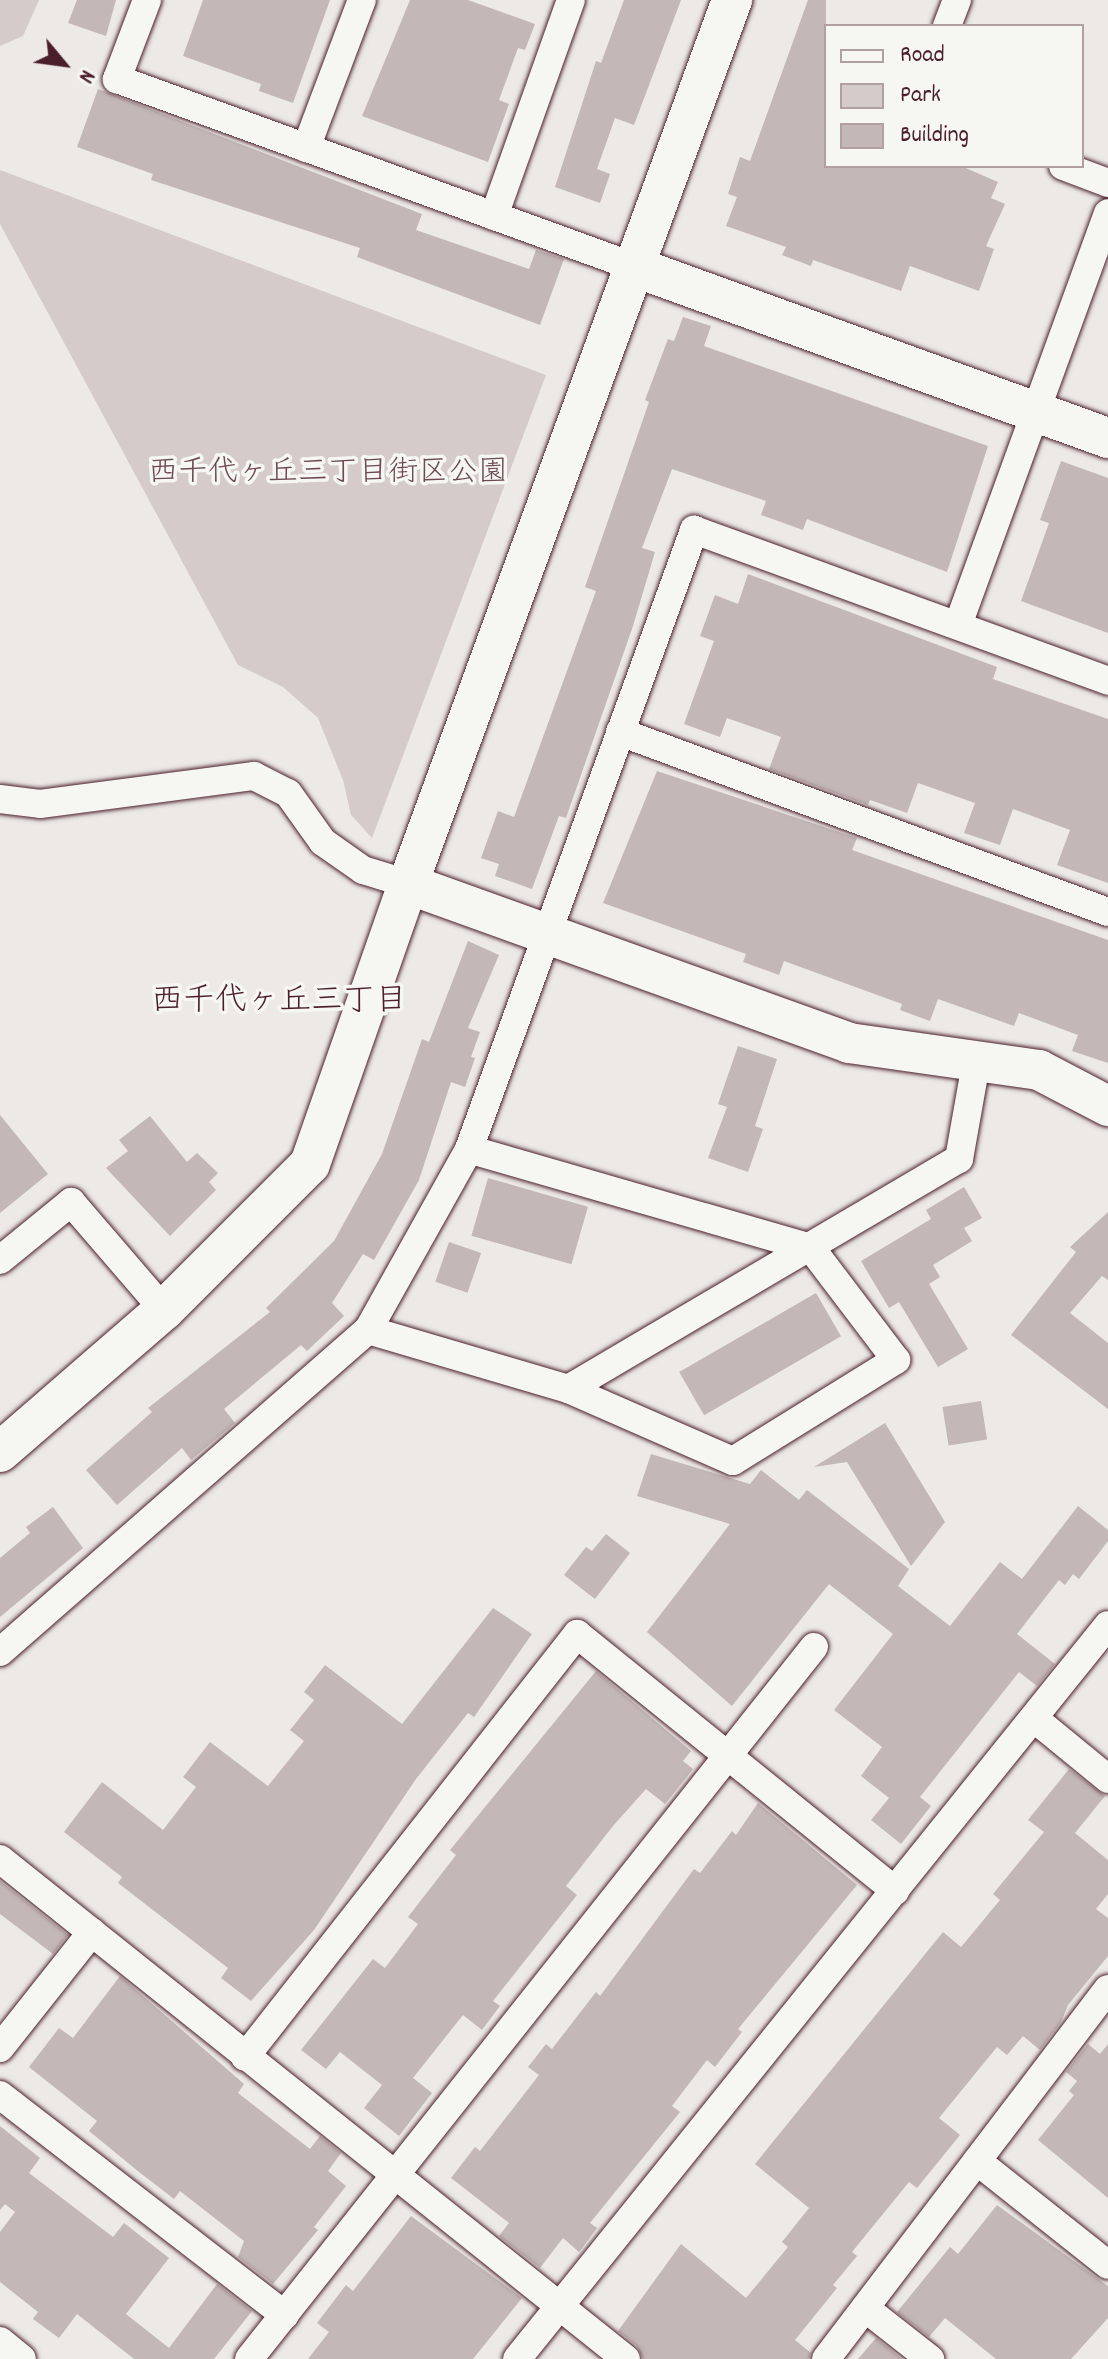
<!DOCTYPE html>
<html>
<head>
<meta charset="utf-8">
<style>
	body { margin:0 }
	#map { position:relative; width:1108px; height:2359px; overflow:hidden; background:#ece9e6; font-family:Dekko,"Klee One",sans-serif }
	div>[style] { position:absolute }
	.green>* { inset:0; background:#d4cbca }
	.building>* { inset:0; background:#c4b7b7; transform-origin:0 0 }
	.roads { filter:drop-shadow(0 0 2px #4a1f2b) drop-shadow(0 0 2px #4a1f2b) }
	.street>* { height:28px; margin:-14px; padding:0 14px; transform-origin:14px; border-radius:14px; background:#f6f6f2 }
	.secondary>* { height:40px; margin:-20px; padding:0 20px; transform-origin:20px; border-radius:20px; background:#f6f6f2 }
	span { translate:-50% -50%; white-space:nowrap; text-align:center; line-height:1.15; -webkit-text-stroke:7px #f6f6f2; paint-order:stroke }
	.park-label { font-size:30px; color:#6c4a53 }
	.neighbourhood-label { font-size:32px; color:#4a1f2b }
	.legend { position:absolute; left:824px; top:24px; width:260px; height:144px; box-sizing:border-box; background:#f6f6f2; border:2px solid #b1a0a2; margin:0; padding:10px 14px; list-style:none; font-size:24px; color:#4a1f2b }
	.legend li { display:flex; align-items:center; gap:16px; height:40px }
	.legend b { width:40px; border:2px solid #b1a0a2 }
	.north { position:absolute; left:24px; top:24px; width:80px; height:80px; -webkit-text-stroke:6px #f6f6f2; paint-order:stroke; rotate:119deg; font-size:22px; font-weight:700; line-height:32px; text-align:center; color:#4a1f2b }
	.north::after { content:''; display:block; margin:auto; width:28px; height:36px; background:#4a1f2b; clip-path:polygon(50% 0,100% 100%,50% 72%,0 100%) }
</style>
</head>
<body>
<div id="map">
	<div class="green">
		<i style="clip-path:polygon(0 0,39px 0,23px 36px,0 46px)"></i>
		<i style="clip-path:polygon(0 170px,546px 375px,372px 838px,351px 815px,343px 780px,318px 718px,283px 687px,238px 665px,0 224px)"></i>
	</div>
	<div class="building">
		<i style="clip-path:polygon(77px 0,116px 0,106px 36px,68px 23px)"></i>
		<i style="clip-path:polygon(203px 0,330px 0,293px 103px,259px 91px,261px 84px,183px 56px)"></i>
		<i style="clip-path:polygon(410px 0,468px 0,535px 24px,525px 50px,518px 48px,499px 100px,509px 104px,488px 162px,362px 116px)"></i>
		<i style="clip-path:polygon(624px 0,681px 0,634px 125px,615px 118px,597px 169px,610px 174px,600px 203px,555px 187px,596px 61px,601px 63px)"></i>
		<i style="clip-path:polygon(808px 0,826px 0,826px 166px,961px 166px,998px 182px,991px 198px,1005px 204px,986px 246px,994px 249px,979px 291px,910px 266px,901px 291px,813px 260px,811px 266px,782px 255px,786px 247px,726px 226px,737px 197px,728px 194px,740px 157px,750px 161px)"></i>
		<i style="clip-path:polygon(98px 89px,422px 214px,416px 230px,529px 269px,536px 250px,564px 259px,540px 325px,357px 257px,360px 248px,151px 180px,153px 174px,77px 147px)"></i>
		<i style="clip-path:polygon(683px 317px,711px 326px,704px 346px,988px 446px,947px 572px,807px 519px,803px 530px,761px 515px,766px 501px,672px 469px,642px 548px,655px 552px,633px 626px,566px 818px,559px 816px,532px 889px,495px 876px,499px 864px,481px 858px,498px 811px,514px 817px,596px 591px,585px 587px,649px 402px,645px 400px,668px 339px,674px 341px)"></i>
		<i style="clip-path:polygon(1061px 461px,1108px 478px,1108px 633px,1021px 601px,1049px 523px,1040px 520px)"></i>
		<i style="clip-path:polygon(748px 574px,997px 667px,993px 679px,1108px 719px,1108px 883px,1057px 865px,1070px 830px,1013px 809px,1000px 845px,964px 833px,975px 803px,918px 783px,907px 813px,870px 800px,868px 805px,769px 769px,781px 737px,727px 718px,720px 737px,684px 724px,714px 641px,700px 636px,715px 595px,738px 604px)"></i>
		<i style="clip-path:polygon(657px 771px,857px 838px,852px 850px,1108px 940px,1108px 1063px,1072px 1051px,1078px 1035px,1019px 1013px,1014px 1026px,938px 999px,930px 1021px,900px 1010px,902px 1004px,784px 961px,779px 975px,743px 962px,746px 954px,603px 903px)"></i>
		<i style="clip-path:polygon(468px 941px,499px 955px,468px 1028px,480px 1032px,471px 1057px,475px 1058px,465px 1087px,451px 1082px,419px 1180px,374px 1260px,363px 1254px,332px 1303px,344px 1316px,307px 1351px,301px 1345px,224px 1409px,235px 1423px,191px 1460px,182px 1448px,117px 1505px,86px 1470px,152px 1412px,148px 1408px,270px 1312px,266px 1308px,334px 1241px,382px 1154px,422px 1039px,429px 1042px)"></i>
		<i style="clip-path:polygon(738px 1046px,777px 1059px,755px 1126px,763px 1129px,748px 1172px,708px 1158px,727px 1107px,718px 1104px)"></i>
		<i style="clip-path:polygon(0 1115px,48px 1174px,0 1213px)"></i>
		<i style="clip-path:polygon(150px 1116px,187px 1162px,197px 1153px,218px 1173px,209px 1182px,216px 1190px,170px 1236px,106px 1168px,128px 1151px,119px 1140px)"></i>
		<i style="left:488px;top:1178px;width:104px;height:60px;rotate:16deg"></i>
		<i style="clip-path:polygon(964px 1187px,982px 1218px,964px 1228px,972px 1241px,933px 1265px,940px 1277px,929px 1284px,968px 1349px,938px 1367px,899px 1302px,889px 1308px,861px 1261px,931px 1219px,926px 1210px)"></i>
		<i style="clip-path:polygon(1108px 1212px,1108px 1280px,1102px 1276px,1070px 1313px,1108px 1343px,1108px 1409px,1011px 1335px,1076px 1252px,1070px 1247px)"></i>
		<i style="left:449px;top:1242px;width:34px;height:42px;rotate:19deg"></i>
		<i style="left:816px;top:1293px;width:50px;height:158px;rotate:60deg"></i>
		<i style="left:981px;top:1401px;width:39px;height:39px;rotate:81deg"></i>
		<i style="clip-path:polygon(885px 1423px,945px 1522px,911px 1566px,847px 1462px,814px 1467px)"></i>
		<i style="clip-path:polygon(651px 1454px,750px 1484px,761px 1470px,799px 1500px,807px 1490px,909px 1569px,898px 1586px,950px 1626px,1000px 1562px,1022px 1579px,1078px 1506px,1108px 1530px,1108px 1541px,1079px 1579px,1073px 1574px,1065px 1585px,1059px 1580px,1017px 1634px,1055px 1664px,1037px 1686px,1019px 1672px,920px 1797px,931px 1806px,901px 1844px,871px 1820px,889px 1798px,861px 1776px,882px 1747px,834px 1710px,893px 1634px,829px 1584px,732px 1706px,647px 1632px,730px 1524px,637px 1496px)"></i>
		<i style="clip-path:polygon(53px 1507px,83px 1548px,0 1617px,0 1558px,30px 1533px,26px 1527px)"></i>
		<i style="clip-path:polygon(606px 1534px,630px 1553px,595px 1599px,564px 1575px,586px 1547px,592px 1551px)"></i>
		<i style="clip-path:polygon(493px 1608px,532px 1634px,474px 1717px,468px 1713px,416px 1779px,314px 1930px,251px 2001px,221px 1978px,228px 1968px,118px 1883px,122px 1877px,64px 1832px,102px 1782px,163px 1830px,196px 1787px,183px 1777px,210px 1742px,268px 1786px,304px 1741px,290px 1730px,314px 1700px,304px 1692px,325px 1665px,402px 1724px)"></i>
		<i style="clip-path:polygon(596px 1671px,691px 1751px,683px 1761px,693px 1769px,665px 1804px,646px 1789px,613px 1826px,566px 1886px,577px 1895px,493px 2001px,500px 2006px,482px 2030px,463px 2015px,413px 2078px,432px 2093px,399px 2136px,364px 2108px,382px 2085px,340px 2052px,326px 2069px,301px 2050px,373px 1959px,385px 1968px,418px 1924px,408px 1917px,456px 1855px,450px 1850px)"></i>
		<i style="clip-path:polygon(1069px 1769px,1105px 1796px,1075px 1833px,1108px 1860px,1108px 1894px,1096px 1909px,1108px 1918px,1108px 1956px,1068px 2005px,1061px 2022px,1040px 2050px,1023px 2036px,1007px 2055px,997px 2047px,939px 2118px,960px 2135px,917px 2188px,909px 2182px,852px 2252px,857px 2256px,833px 2285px,837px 2288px,795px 2340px,811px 2353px,809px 2359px,643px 2359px,637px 2346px,618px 2331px,681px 2244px,746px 2298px,788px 2247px,782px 2242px,809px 2208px,755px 2164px,943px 1932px,961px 1947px,1000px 1900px,993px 1894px,1044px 1832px,1028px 1820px)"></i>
		<i style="clip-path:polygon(758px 1803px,857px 1885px,738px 2029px,742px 2032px,715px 2067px,707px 2060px,672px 2106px,680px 2112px,590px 2223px,597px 2228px,579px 2252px,563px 2238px,540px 2268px,499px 2236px,509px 2223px,451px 2178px,475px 2147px,480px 2151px,539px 2075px,528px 2067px,546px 2044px,552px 2049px,596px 1992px,600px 1996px,694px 1869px,700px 1873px,732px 1831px,736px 1835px)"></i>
		<i style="clip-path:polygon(0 1881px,68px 1935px,53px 1954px,0 1914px)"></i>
		<i style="clip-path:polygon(120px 1976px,244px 2084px,238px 2093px,310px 2149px,320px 2136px,341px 2153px,328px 2171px,346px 2186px,314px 2227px,318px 2230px,273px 2284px,238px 2257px,244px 2241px,180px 2191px,174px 2199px,139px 2172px,89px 2131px,97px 2121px,29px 2067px,59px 2028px,73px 2038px)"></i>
		<i style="clip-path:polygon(1088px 2044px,1100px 2054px,1108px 2044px,1108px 2198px,1038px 2140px,1074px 2095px,1069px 2091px,1077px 2081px,1066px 2072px)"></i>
		<i style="clip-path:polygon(0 2126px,40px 2158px,29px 2173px,113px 2237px,124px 2223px,169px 2258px,126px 2314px,169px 2348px,217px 2284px,252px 2311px,214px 2359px,134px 2359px,77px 2314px,59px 2338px,33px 2319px,38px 2312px,0 2282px,0 2232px,15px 2212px,5px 2204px,0 2210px)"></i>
		<i style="clip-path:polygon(997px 2205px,1108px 2286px,1108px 2318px,1071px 2359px,996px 2359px,945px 2318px,929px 2337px,897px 2312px,950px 2247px,958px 2254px)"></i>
		<i style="clip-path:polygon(411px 2216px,522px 2298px,473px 2359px,308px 2359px,329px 2332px,317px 2323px,346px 2285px,353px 2291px)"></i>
		<i style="clip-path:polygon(876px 2338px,902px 2359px,858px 2359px)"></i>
	</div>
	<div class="roads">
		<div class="street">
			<i style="left:147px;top:0;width:85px;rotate:110.8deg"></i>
			<i style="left:117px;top:79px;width:551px;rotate:19.95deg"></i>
			<i style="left:947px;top:26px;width:28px;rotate:-69deg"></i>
			<i style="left:306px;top:148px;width:158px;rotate:-69.3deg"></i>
			<i style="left:1063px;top:166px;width:48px;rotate:20.7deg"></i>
			<i style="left:494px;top:216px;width:229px;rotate:-70.4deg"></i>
			<i style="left:958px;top:625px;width:438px;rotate:-70deg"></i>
			<i style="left:620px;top:732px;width:520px;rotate:20.25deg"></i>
			<i style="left:0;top:799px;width:40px;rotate:7.1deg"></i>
			<i style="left:40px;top:804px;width:216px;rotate:-7.5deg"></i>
			<i style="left:254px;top:776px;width:38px;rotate:27deg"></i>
			<i style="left:288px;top:793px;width:60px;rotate:54.5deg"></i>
			<i style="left:323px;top:842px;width:49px;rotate:35deg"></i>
			<i style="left:363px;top:870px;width:47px;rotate:17.3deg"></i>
			<i style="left:0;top:1260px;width:92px;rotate:-39.2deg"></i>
			<i style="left:71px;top:1202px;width:143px;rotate:49.3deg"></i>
			<i style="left:368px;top:1330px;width:209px;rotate:16.4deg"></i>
			<i style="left:568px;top:1389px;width:180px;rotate:23.6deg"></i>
			<i style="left:733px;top:1461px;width:192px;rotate:-31.8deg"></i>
			<i style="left:896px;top:1360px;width:141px;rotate:-127.2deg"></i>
			<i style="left:811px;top:1248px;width:356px;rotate:-163.9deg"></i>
			<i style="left:568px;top:1389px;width:454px;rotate:-30.5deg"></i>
			<i style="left:959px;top:1159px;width:103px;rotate:-79.9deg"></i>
			<i style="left:0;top:1652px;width:489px;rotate:-41.2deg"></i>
			<i style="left:368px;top:1330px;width:207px;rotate:-60.8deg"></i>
			<i style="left:469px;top:1149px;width:659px;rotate:-70.02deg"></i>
			<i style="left:694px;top:530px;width:441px;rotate:20deg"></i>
			<i style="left:1036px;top:1720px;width:93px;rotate:39.3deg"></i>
			<i style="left:0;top:1859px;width:801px;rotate:38.62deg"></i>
			<i style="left:0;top:2048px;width:148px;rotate:-51.6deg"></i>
			<i style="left:245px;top:2057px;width:538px;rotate:-51.87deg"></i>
			<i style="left:577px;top:1634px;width:409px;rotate:38.9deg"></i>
			<i style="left:0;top:2095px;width:360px;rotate:37.7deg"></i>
			<i style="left:977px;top:2161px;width:167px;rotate:38.4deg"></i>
			<i style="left:865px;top:2308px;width:83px;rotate:38.1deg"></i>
			<i style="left:0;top:2341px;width:28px;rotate:39deg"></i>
			<i style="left:249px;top:2359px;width:909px;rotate:-51.57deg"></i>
			<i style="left:517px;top:2359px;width:942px;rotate:-51.16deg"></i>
			<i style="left:826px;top:2359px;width:465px;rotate:-52.7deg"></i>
		</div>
		<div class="secondary">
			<i style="left:635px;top:267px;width:503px;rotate:19.88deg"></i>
			<i style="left:408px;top:884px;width:469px;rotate:19.8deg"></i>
			<i style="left:849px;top:1043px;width:192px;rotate:8.1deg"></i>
			<i style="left:1039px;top:1070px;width:78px;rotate:27.6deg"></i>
			<i style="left:0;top:1452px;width:217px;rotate:-40.9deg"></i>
			<i style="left:164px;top:1310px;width:206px;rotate:-45deg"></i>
			<i style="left:310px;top:1164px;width:297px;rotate:-70.7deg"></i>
			<i style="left:408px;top:884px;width:942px;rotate:-69.87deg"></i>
		</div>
	</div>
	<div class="park-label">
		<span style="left:328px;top:475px">西千代ヶ丘三丁目街区公園</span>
	</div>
	<div class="neighbourhood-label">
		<span style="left:279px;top:1003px">西千代ヶ丘三丁目</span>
	</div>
	<ul class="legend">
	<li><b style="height:10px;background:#f6f6f2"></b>Road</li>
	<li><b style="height:22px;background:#d4cbca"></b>Park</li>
	<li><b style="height:22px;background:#c4b7b7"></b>Building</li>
	</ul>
	<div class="north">N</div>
</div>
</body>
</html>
